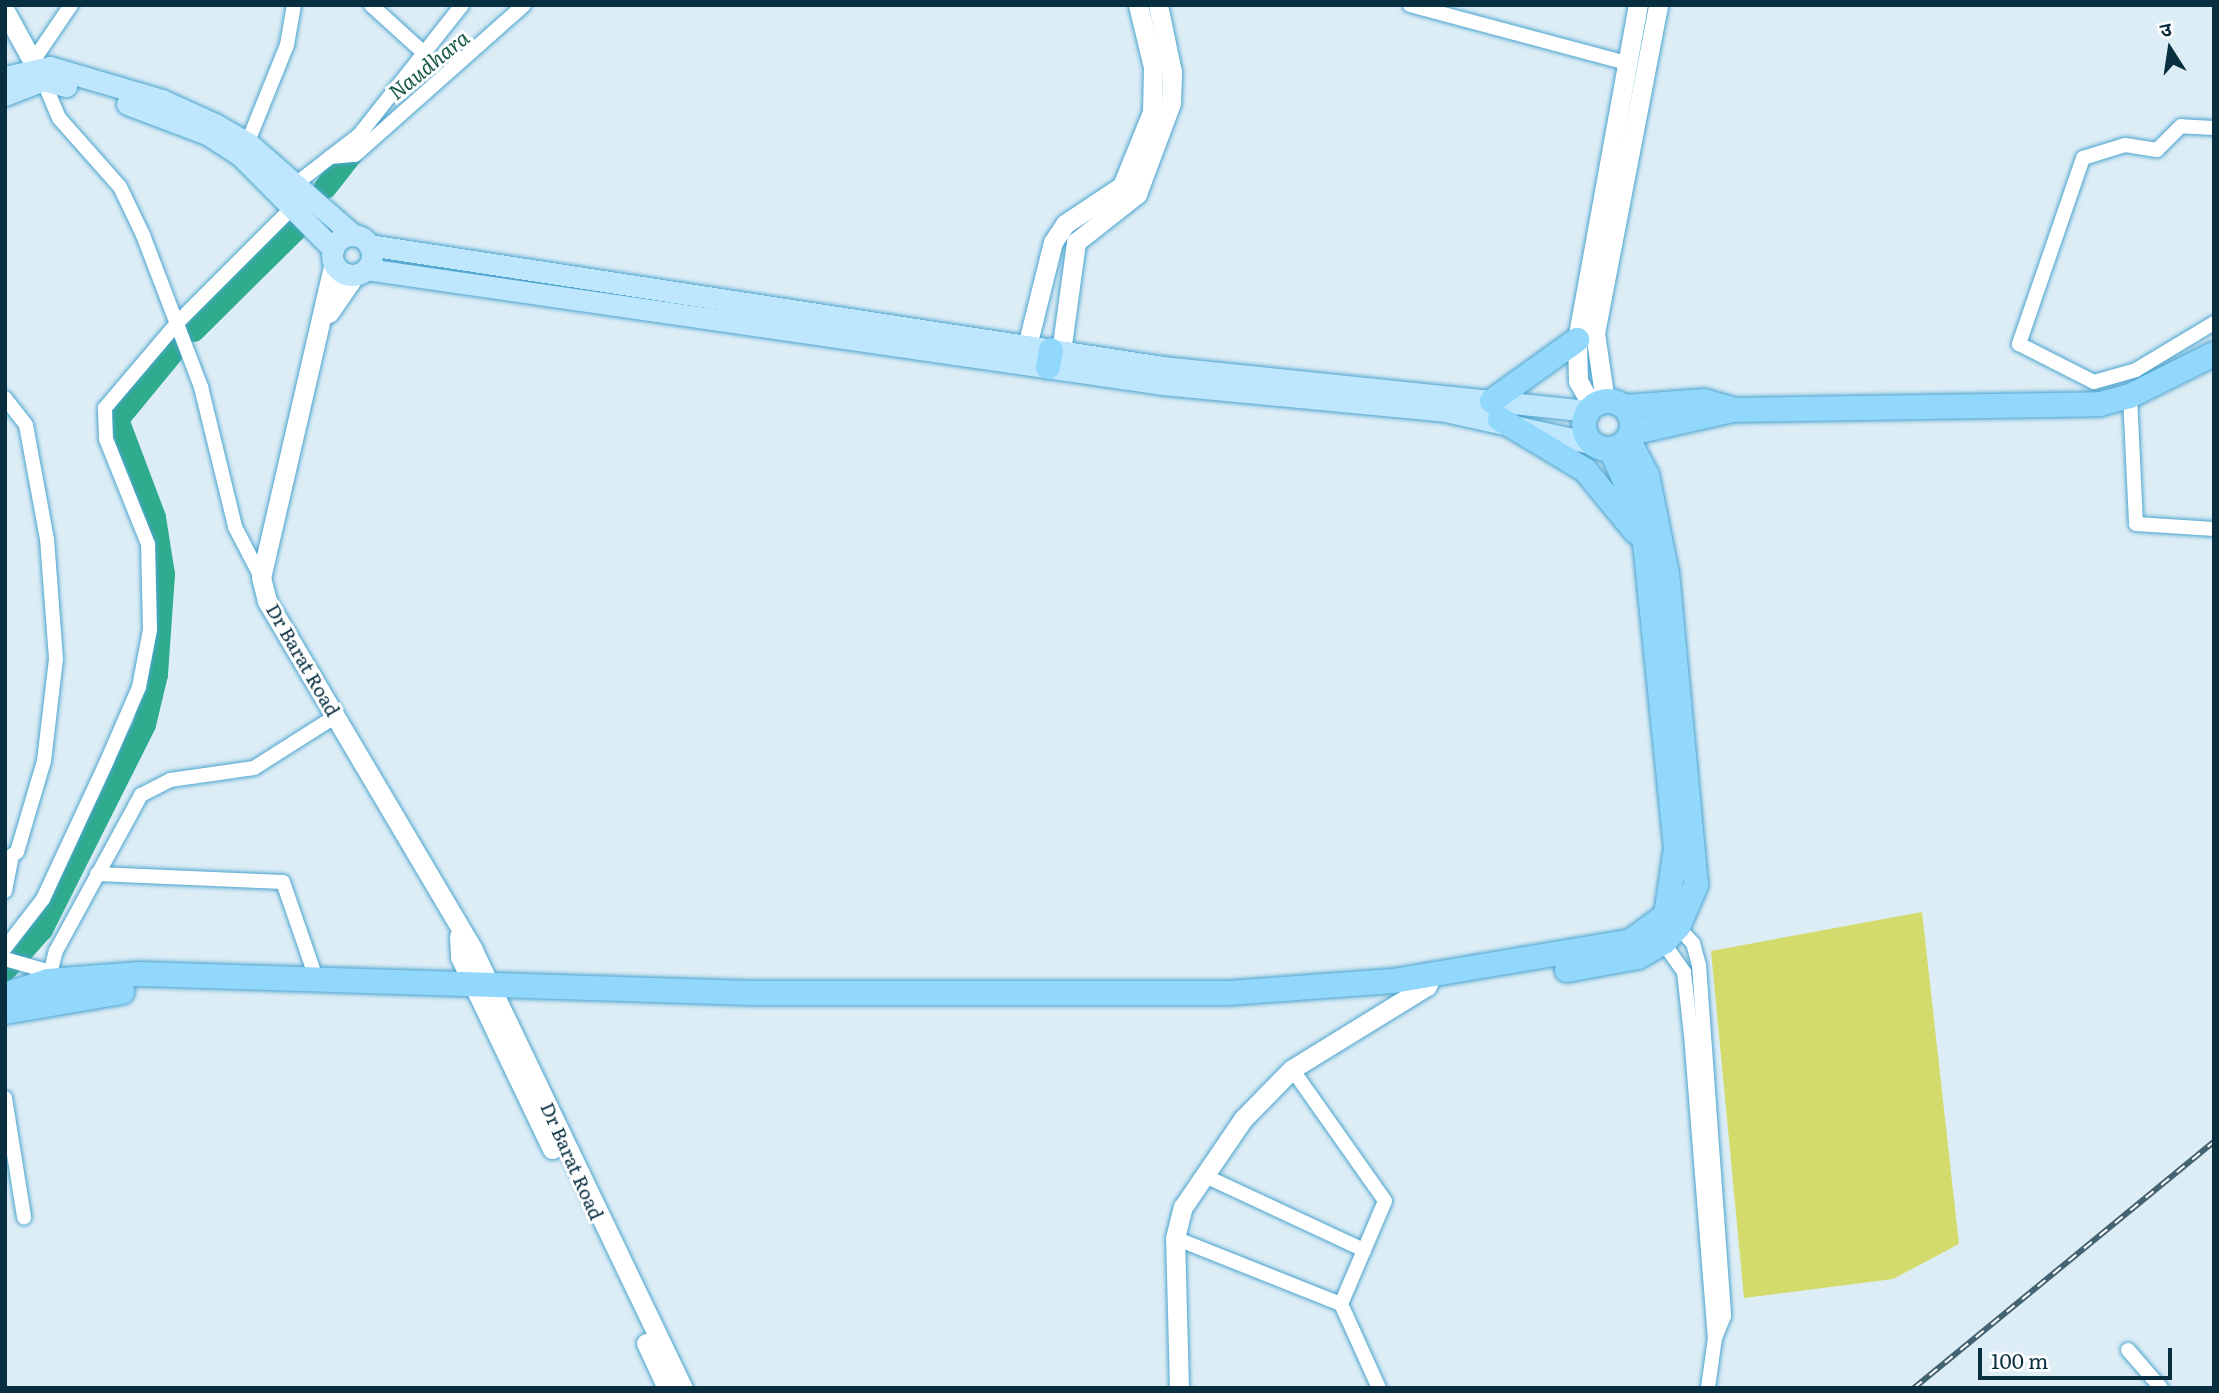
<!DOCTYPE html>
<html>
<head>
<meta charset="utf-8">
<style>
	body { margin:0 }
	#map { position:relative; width:2219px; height:1393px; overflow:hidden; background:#ddedf6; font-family:Literata,"Noto Sans Devanagari",serif }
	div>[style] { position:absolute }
	.green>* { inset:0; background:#d3db6c }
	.river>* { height:23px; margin:-11.5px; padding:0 11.5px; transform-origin:11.5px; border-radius:11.5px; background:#2fab8d }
	.roads { filter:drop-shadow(0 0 2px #4ca4ce) drop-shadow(0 0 2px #4ca4ce) }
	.street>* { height:14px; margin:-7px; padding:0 7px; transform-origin:7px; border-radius:7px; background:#fff }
	.secondary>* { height:19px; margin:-9.5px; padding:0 9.5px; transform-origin:9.5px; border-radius:9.5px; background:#fff }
	.primary>* { height:21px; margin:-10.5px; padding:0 10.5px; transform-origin:10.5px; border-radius:10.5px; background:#bee7fd }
	.primary>.ring { margin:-10.5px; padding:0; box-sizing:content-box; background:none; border:21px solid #bee7fd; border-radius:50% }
	.highway>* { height:24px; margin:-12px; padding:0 12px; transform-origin:12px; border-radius:12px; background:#92d7fc }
	.highway>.ring { margin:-12px; padding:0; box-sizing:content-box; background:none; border:24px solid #92d7fc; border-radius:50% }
	.rail>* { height:6px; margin-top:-3px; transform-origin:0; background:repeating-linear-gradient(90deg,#fff 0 10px,#446473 0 20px); box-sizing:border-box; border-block:2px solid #446473 }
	span { translate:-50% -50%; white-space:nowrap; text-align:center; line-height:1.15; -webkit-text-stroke:6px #fff; paint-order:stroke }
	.street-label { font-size:19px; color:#082f40 }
	.water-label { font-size:21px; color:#1a5a4a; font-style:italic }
	.frame { position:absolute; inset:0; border:7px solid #082f40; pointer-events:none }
	.north { position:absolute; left:2135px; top:14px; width:70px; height:70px; -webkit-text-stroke:5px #fff; paint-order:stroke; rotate:348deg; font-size:19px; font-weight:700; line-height:28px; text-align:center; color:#082f40 }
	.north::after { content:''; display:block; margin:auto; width:24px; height:32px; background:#082f40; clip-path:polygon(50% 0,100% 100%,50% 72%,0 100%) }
	.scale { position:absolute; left:1978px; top:1348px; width:194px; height:32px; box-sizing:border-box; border:4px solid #082f40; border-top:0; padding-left:9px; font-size:21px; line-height:24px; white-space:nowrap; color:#082f40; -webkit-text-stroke:5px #fff; paint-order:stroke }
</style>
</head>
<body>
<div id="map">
	<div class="green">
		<i style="clip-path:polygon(1922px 912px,1959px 1244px,1893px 1279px,1744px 1298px,1711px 951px)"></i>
	</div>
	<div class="river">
		<i style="left:325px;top:187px;width:41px;rotate:-52deg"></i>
		<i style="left:193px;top:330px;width:146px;rotate:-44.7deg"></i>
		<i style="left:5px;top:969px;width:54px;rotate:-48deg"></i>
		<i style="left:41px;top:929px;width:229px;rotate:-63.3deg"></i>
		<i style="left:144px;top:724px;width:51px;rotate:-76.5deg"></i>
		<i style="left:156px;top:674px;width:100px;rotate:-86deg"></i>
		<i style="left:163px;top:574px;width:58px;rotate:-99deg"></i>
		<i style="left:154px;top:517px;width:105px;rotate:-110.7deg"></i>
		<i style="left:117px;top:419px;width:94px;rotate:-50.6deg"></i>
	</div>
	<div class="roads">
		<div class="street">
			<i style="left:371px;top:5px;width:72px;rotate:42.2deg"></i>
			<i style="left:1410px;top:5px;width:225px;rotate:15deg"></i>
			<i style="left:35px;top:58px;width:64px;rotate:-55.8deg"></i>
			<i style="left:43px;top:80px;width:41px;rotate:67.2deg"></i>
			<i style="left:59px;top:118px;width:92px;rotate:48.5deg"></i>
			<i style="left:120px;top:187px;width:53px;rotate:64.4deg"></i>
			<i style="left:143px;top:235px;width:163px;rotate:69.1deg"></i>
			<i style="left:201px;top:387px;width:144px;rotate:76.3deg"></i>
			<i style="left:235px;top:527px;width:56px;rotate:62.5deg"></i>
			<i style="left:2214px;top:128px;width:33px;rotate:-177deg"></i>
			<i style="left:2181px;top:126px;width:34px;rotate:135deg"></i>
			<i style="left:2157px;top:150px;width:32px;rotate:-171deg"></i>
			<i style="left:2125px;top:145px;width:44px;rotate:162.8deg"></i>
			<i style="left:2083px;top:158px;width:197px;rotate:109deg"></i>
			<i style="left:2019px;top:344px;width:84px;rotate:26.9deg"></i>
			<i style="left:2094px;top:382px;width:44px;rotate:-15.9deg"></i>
			<i style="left:2136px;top:370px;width:91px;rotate:-31.1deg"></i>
			<i style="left:245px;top:149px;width:112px;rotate:-68deg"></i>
			<i style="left:287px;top:45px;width:41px;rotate:-80.1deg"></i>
			<i style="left:330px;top:157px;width:25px;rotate:-5deg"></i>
			<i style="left:355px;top:155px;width:226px;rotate:-41.6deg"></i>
			<i style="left:293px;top:186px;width:83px;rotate:-37.7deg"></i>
			<i style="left:359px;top:135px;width:166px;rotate:-51.6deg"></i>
			<i style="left:2130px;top:396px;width:128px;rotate:87.3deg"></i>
			<i style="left:2136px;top:524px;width:78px;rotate:3.7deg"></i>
			<i style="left:5px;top:398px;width:34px;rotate:52deg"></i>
			<i style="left:26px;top:425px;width:116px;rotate:79.6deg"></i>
			<i style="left:47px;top:539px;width:120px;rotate:85.7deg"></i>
			<i style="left:56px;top:659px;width:103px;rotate:96.7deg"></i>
			<i style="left:44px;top:761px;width:95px;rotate:106.5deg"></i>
			<i style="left:17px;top:852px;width:14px;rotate:146deg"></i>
			<i style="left:97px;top:874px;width:186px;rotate:2.5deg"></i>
			<i style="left:283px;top:882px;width:98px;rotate:71deg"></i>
			<i style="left:5px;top:891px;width:33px;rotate:-79deg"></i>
			<i style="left:1675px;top:924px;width:26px;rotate:47deg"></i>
			<i style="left:1693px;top:943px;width:23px;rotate:75deg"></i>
			<i style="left:1699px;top:965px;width:352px;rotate:85.9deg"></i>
			<i style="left:1724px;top:1316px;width:24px;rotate:112deg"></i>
			<i style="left:1660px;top:938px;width:42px;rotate:54.8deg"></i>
			<i style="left:1684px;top:972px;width:63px;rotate:83.7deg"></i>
			<i style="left:1691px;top:1035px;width:304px;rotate:85.5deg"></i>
			<i style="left:1715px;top:1338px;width:50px;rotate:98deg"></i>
			<i style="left:5px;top:948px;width:62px;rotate:-52.2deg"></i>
			<i style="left:43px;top:899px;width:152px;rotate:-65.1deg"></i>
			<i style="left:107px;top:761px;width:81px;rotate:-66.6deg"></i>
			<i style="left:139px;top:687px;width:58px;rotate:-79.1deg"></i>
			<i style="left:150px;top:630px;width:86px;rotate:-91.3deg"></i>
			<i style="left:148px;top:544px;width:113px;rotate:-111.8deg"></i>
			<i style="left:106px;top:439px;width:31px;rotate:-92deg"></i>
			<i style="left:105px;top:408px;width:113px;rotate:-49.7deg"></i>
			<i style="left:178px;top:322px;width:164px;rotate:-45deg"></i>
			<i style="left:5px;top:959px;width:47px;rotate:16.1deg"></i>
			<i style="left:47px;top:986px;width:36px;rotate:-76deg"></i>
			<i style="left:56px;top:951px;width:178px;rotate:-61.4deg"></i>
			<i style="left:141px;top:795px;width:33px;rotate:-27deg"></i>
			<i style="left:170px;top:780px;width:85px;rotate:-8.1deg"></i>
			<i style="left:254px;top:768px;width:97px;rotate:-32.4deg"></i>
			<i style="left:1292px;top:1069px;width:161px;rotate:54.8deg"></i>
			<i style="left:1385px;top:1201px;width:112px;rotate:113.1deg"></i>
			<i style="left:5px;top:1098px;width:121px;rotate:80.9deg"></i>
			<i style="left:1203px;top:1175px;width:178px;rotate:25deg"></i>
			<i style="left:1175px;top:1238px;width:179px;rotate:21.7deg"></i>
			<i style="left:1341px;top:1304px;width:92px;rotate:65.7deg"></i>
			<i style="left:2128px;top:1350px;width:50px;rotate:49deg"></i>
		</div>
		<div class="secondary">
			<i style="left:5px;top:11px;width:79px;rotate:61.2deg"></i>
			<i style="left:334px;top:262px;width:323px;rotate:103deg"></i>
			<i style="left:261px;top:577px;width:25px;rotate:76deg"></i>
			<i style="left:267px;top:601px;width:405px;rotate:59.4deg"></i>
			<i style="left:473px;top:950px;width:486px;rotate:64.4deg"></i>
			<i style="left:329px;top:313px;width:46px;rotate:-55.6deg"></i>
			<i style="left:1027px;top:346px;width:107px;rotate:-76deg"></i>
			<i style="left:1053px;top:242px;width:22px;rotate:-56deg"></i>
			<i style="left:1065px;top:224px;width:69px;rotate:-33.7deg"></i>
			<i style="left:1122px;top:186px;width:80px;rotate:-67.9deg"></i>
			<i style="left:1152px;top:112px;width:45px;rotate:-88.7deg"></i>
			<i style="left:1153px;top:67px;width:64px;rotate:-103.6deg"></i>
			<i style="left:1061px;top:352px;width:111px;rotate:-82.2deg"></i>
			<i style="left:1076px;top:242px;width:78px;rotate:-38.2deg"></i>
			<i style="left:1137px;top:194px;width:97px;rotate:-69.5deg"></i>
			<i style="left:1171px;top:103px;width:31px;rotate:-88deg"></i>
			<i style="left:1172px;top:72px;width:68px;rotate:-101.8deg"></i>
			<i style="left:1605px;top:401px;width:69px;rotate:-98.4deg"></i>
			<i style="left:1595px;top:333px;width:334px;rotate:-79.1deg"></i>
			<i style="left:1592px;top:406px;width:29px;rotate:-119deg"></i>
			<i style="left:1578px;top:381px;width:41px;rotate:-91.4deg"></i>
			<i style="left:1577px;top:340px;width:341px;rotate:-79.7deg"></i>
			<i style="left:459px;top:936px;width:21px;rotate:87deg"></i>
			<i style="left:460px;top:957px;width:213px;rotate:64.4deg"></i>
			<i style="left:646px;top:1343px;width:50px;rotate:65deg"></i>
			<i style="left:1179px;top:1388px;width:150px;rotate:-91.5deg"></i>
			<i style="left:1175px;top:1238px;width:32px;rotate:-76deg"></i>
			<i style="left:1183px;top:1207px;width:107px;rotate:-55.7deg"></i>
			<i style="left:1243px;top:1119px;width:70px;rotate:-45.6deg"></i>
			<i style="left:1292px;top:1069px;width:158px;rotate:-31.6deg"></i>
			<i style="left:1427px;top:986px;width:14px;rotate:-65deg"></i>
		</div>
		<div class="primary">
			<i style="left:5px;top:77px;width:46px;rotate:-12.5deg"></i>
			<i style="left:50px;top:67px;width:117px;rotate:16.4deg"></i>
			<i style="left:162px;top:100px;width:58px;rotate:24.4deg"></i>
			<i style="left:215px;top:124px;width:38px;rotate:30deg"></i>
			<i style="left:248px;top:143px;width:140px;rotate:41.2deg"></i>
			<i style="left:5px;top:95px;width:41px;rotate:-21.5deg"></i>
			<i style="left:43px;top:80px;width:24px;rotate:15deg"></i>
			<i style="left:127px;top:104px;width:85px;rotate:20.6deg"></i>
			<i style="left:207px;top:134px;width:40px;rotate:32.9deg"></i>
			<i style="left:241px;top:156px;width:131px;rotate:45.3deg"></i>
			<i class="ring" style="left:332px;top:235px;width:19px;height:19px"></i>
			<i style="left:369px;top:245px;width:803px;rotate:8.74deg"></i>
			<i style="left:1163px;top:367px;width:426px;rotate:5.9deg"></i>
			<i style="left:366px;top:269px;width:804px;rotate:8.22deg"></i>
			<i style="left:1162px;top:384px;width:284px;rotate:5.4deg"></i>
			<i style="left:1445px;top:411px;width:149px;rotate:12.4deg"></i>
		</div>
		<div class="highway">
			<i style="left:1048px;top:367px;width:17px;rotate:-80deg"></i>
			<i class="ring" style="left:1584px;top:401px;width:24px;height:24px"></i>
			<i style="left:1492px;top:401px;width:105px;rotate:-35.7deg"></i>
			<i style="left:1624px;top:407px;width:80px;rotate:-4.3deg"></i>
			<i style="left:1704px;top:401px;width:29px;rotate:16deg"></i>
			<i style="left:1500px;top:419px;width:99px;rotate:31deg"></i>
			<i style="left:1585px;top:470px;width:80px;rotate:50.6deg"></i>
			<i style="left:1631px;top:433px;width:105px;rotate:-12.7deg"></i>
			<i style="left:1733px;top:410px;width:367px;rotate:-0.9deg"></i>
			<i style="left:2100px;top:404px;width:31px;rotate:-15deg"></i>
			<i style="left:2130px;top:396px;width:94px;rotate:-26.6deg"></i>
			<i style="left:1567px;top:970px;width:72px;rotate:-10.4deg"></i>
			<i style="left:1638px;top:957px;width:30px;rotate:-30deg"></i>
			<i style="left:1664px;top:942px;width:21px;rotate:-47deg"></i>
			<i style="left:1678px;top:927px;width:46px;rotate:-66.8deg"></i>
			<i style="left:1696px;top:885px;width:312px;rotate:-95.3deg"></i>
			<i style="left:1667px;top:574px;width:101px;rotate:-101.4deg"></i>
			<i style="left:1647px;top:475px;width:41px;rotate:-117.8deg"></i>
			<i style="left:5px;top:995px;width:45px;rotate:-18deg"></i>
			<i style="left:48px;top:981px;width:92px;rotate:-4.4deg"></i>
			<i style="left:140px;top:974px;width:611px;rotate:1.78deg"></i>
			<i style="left:751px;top:993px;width:478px"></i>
			<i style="left:1229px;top:993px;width:164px;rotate:-4.2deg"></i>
			<i style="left:1393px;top:981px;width:241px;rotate:-9.5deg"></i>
			<i style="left:1631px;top:941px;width:44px;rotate:-36.6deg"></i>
			<i style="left:1666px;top:915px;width:68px;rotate:-81.5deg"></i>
			<i style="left:1676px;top:848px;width:306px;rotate:-95.8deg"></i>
			<i style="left:1645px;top:544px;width:44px;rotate:-104.3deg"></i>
			<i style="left:1634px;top:501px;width:56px;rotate:-114.3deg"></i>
			<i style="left:5px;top:1012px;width:119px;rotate:-9.7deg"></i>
		</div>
	</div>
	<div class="rail">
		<i style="left:1914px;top:1388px;width:388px;rotate:-39.4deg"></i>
	</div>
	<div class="street-label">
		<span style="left:303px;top:660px;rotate:60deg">Dr Barat Road</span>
		<span style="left:572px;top:1161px;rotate:66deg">Dr Barat Road</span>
	</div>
	<div class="water-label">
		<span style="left:428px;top:64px;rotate:-39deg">Naudhara</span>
	</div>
	<div class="frame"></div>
	<div class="north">उ</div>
	<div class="scale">100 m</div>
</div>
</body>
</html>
